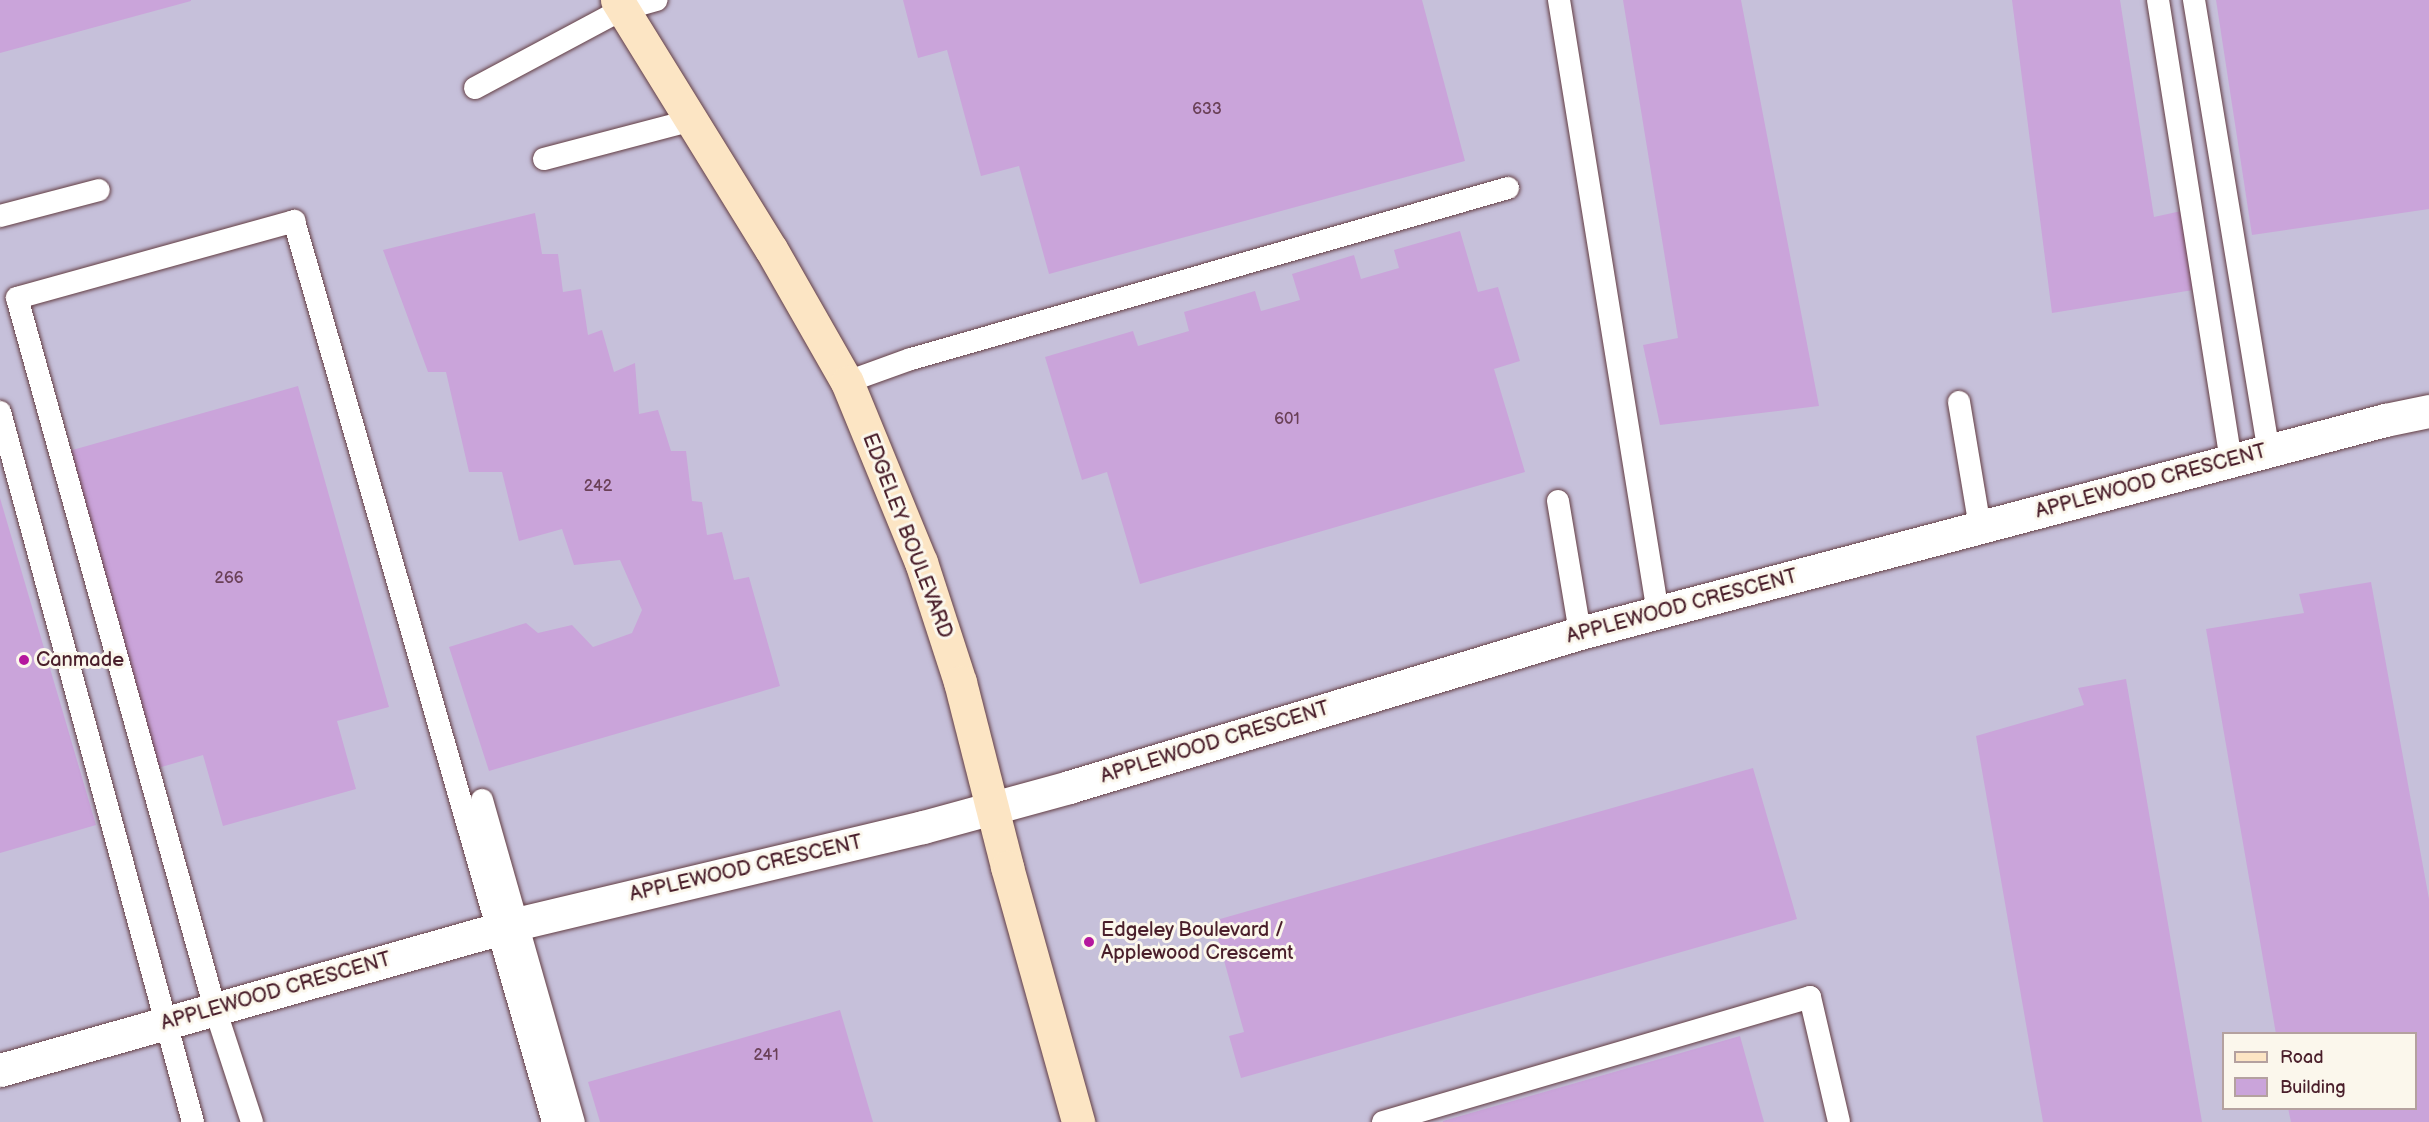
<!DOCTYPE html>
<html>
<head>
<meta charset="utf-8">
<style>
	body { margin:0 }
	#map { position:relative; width:2429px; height:1122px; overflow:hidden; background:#efe7cb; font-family:"Balsamiq Sans",sans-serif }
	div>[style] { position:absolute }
	.industrial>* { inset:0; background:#c6c0da }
	.building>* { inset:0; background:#caa4da }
	.roads { filter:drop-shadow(0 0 2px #633d43) drop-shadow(0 0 2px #633d43) }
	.lane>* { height:22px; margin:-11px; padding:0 11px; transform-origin:11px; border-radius:11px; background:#fff }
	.street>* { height:33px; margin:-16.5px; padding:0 16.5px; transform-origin:16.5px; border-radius:16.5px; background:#fff }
	.secondary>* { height:33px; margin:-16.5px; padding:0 16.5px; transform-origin:16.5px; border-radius:16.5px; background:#fce5c4 }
	.dots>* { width:16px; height:16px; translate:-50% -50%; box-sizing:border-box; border:3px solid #fbf7ec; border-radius:50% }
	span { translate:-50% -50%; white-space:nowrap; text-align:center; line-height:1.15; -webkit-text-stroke:6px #fbf7ec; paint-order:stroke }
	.number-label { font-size:16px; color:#6a4057 }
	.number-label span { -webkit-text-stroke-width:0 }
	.street-label { font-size:20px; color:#4a1f2b }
	.poi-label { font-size:20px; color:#4a1f2b }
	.left { translate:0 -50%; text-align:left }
	.legend { position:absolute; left:2222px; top:1032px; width:195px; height:78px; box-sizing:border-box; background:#fbf7ec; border:2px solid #b4a19f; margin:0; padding:8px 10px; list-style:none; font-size:18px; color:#4a1f2b }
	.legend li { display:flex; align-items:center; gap:12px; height:30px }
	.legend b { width:30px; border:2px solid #b4a19f }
</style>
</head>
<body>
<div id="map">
	<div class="industrial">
		<i style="clip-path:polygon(evenodd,0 0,2429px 0,2429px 1122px,0 1122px,0 0,2224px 1034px,2416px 1034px,2416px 1108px,2224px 1108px,2224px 1034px)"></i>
	</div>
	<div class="building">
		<i style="clip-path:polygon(0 0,191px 0,191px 1px,0 53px)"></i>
		<i style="clip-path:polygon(903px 0,1422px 0,1465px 161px,1049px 274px,1019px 166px,981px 176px,947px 50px,918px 58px)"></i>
		<i style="clip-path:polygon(1623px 0,1741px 0,1819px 406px,1660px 425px,1643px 345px,1678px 338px)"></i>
		<i style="clip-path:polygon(2012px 0,2120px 0,2154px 217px,2186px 210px,2199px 289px,2052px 313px)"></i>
		<i style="clip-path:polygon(2216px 0,2429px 0,2429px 209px,2252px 235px)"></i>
		<i style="clip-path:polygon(535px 213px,542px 254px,558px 254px,563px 292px,581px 289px,588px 335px,602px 330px,614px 372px,635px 363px,639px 414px,658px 410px,671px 451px,686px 451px,692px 501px,702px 502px,707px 535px,722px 532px,734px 580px,749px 577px,780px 686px,489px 771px,449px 647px,526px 623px,538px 633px,572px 625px,593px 647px,632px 633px,642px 610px,620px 560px,574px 565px,562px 529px,519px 541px,502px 472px,469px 472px,446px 372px,428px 372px,383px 250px)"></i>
		<i style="clip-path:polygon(1460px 231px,1478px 292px,1498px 287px,1520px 361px,1494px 369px,1525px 472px,1140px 584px,1107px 472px,1082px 480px,1045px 357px,1133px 331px,1138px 346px,1189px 331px,1184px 312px,1255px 291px,1261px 311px,1300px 300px,1292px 274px,1354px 255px,1361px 279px,1399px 268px,1394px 250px)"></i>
		<i style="clip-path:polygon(298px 386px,389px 707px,337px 721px,356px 789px,223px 826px,203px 755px,158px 768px,69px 451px)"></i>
		<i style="clip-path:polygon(0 498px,96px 825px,0 853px)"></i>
		<i style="clip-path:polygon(2371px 582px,2429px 899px,2429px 1122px,2291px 1122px,2288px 1108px,2416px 1108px,2416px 1034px,2276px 1034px,2206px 629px,2304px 613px,2299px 594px)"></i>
		<i style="clip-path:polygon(2126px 679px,2202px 1122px,2043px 1122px,1976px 736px,2084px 705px,2078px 688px)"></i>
		<i style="clip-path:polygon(1753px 768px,1797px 919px,1241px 1078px,1229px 1036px,1244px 1032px,1213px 921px)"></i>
		<i style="clip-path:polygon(840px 1010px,873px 1122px,600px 1122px,588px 1082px)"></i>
		<i style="clip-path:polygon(1740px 1036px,1764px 1122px,1443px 1122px,1443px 1121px)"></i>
	</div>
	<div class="roads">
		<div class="lane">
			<i style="left:1559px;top:0;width:621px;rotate:80.83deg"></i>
			<i style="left:2158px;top:0;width:467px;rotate:81deg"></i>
			<i style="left:2194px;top:0;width:457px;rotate:80.6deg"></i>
			<i style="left:475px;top:88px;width:166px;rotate:-28.1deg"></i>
			<i style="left:621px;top:10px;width:37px;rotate:-16deg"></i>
			<i style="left:544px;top:159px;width:150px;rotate:-14.7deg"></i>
			<i style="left:0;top:216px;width:102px;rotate:-14.7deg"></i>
			<i style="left:847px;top:382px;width:68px;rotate:-19.8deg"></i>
			<i style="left:911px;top:359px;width:621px;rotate:-15.98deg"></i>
			<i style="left:1959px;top:402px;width:127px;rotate:80.5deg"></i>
			<i style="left:0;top:412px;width:736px;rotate:74.79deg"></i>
			<i style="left:1558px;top:501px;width:134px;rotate:80.5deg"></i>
			<i style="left:482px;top:800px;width:335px;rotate:74.1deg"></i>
			<i style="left:252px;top:1122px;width:119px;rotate:-108.1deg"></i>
			<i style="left:215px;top:1009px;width:738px;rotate:-105.56deg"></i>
			<i style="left:17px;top:298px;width:288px;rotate:-15.5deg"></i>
			<i style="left:294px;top:221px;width:937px;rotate:73.96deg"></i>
			<i style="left:1383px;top:1122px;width:445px;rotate:-16.3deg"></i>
			<i style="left:1810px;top:997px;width:128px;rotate:76.9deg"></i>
		</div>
		<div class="street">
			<i style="left:0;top:1070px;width:536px;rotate:-15.8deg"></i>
			<i style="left:516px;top:924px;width:418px;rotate:-13.4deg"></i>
			<i style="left:923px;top:827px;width:151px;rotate:-15.3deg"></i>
			<i style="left:1069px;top:787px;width:534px;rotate:-16.77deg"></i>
			<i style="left:1580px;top:633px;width:833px;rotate:-14.82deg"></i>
			<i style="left:2385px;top:420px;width:45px;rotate:-11.6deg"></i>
		</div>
		<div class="secondary">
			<i style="left:617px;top:0;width:293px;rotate:58.3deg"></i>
			<i style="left:771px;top:249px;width:153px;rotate:60.3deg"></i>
			<i style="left:847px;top:382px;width:195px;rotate:67.7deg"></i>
			<i style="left:921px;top:562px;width:126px;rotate:72deg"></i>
			<i style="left:960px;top:682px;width:191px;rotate:75.7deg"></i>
			<i style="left:1007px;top:867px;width:265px;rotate:74.4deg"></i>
		</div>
	</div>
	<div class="dots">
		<i style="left:24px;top:660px;background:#b5179e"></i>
		<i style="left:1089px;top:942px;background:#b5179e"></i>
	</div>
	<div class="number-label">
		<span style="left:1207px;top:110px">633</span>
		<span style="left:1287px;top:420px">601</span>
		<span style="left:598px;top:487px">242</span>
		<span style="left:229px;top:579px">266</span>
		<span style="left:766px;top:1056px">241</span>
	</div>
	<div class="street-label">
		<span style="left:2151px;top:482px;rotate:-15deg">APPLEWOOD CRESCENT</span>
		<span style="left:907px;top:536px;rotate:69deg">EDGELEY BOULEVARD</span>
		<span style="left:1682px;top:607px;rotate:-15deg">APPLEWOOD CRESCENT</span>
		<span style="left:1215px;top:743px;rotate:-17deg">APPLEWOOD CRESCENT</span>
		<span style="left:746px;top:869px;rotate:-13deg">APPLEWOOD CRESCENT</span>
		<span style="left:276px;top:992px;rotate:-16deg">APPLEWOOD CRESCENT</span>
	</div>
	<div class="poi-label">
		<span class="left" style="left:36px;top:660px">Canmade</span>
		<span class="left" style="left:1101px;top:942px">Edgeley Boulevard /<br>Applewood Crescemt</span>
	</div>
	<ul class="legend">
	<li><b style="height:8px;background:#fce5c4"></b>Road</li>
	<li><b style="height:16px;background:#caa4da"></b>Building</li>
	</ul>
</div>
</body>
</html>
